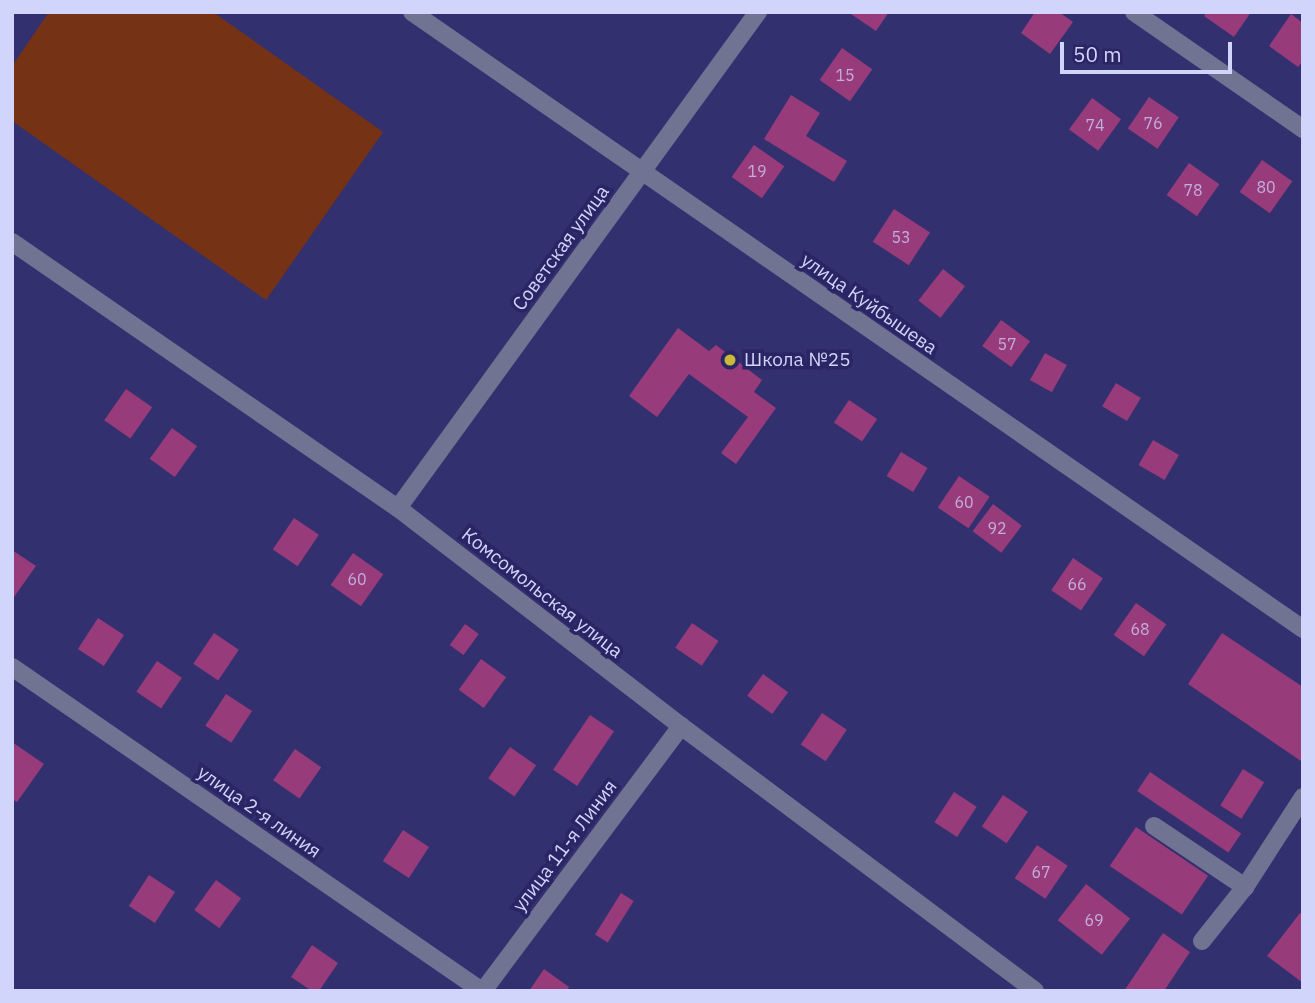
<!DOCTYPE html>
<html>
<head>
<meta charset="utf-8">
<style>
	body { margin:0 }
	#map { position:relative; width:1315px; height:1003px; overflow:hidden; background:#333070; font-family:"IBM Plex Sans",sans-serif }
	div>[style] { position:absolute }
	.green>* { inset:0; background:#763215 }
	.building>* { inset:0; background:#973b7a; transform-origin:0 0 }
	.minor>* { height:18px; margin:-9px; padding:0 9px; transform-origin:9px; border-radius:9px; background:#717392 }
	.dots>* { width:19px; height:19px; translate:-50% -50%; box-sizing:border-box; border:4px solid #2a2564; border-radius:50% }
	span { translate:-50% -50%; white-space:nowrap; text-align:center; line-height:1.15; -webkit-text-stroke:7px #2a2564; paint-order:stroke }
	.number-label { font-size:16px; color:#c2aedb }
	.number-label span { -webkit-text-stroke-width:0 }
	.street-label { font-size:19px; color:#d1d4fb }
	.poi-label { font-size:19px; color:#d1d4fb }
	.left { translate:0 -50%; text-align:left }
	.frame { position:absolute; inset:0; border:14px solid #d1d4fb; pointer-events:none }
	.scale { position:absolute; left:1060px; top:42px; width:172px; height:32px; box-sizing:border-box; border:4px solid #d1d4fb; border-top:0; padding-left:9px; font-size:21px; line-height:24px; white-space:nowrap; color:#d1d4fb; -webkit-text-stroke:5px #2a2564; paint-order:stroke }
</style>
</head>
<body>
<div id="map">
	<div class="green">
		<i style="clip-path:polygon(49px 12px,213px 12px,383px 132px,266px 300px,12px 121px,12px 66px)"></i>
	</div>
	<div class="building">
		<i style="clip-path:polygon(848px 12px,889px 12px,876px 31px)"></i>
		<i style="clip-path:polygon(1035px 12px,1059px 12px,1073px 22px,1050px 54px,1021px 33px)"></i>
		<i style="clip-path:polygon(1207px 12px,1251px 12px,1234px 37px,1204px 16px)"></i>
		<i style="clip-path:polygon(1291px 14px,1303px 23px,1303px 61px,1298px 67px,1269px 46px)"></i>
		<i style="left:842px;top:48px;width:37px;height:39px;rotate:35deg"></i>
		<i style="clip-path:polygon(791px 95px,820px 113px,806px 136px,847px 161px,834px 182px,764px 139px)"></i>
		<i style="left:1149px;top:97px;width:36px;height:38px;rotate:34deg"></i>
		<i style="left:1092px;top:98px;width:36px;height:39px;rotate:36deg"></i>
		<i style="left:754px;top:145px;width:37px;height:39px;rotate:35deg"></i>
		<i style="left:1262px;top:160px;width:37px;height:39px;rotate:35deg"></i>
		<i style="left:1189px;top:163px;width:37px;height:39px;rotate:35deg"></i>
		<i style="left:894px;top:209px;width:43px;height:39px;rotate:33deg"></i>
		<i style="left:943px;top:269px;width:28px;height:40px;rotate:38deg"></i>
		<i style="left:1001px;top:320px;width:36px;height:32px;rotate:36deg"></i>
		<i style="clip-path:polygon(678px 328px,709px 351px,716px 345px,762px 380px,754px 392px,776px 408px,736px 464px,721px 453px,748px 417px,689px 374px,657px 417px,629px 396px)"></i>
		<i style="left:1045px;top:353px;width:25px;height:31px;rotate:29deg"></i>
		<i style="left:1116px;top:383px;width:29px;height:27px;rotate:31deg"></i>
		<i style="left:126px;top:389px;width:32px;height:38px;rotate:35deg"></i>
		<i style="left:849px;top:400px;width:34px;height:27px;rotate:34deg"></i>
		<i style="left:172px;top:428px;width:31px;height:38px;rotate:36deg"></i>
		<i style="left:1153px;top:440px;width:30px;height:29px;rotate:30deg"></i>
		<i style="left:901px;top:452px;width:31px;height:28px;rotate:31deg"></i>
		<i style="left:959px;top:476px;width:37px;height:38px;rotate:34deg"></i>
		<i style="left:993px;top:504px;width:36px;height:34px;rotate:37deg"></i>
		<i style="left:294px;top:518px;width:30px;height:38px;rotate:34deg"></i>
		<i style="clip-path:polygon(12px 550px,36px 566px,14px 597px,12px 596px)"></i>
		<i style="left:353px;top:553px;width:37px;height:39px;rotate:35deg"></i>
		<i style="left:1073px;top:558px;width:36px;height:39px;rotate:34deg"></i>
		<i style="left:1136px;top:603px;width:37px;height:39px;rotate:35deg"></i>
		<i style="left:98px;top:618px;width:31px;height:37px;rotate:33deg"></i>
		<i style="left:692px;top:623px;width:32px;height:30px;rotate:34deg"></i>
		<i style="left:465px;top:624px;width:17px;height:26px;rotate:36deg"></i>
		<i style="left:214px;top:633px;width:30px;height:37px;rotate:34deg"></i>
		<i style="clip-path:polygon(1222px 633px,1303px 687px,1301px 761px,1188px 684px)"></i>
		<i style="left:481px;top:659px;width:31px;height:38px;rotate:36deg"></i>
		<i style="left:157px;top:661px;width:30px;height:37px;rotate:34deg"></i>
		<i style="left:763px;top:674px;width:31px;height:27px;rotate:36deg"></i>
		<i style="left:226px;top:694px;width:31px;height:38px;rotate:33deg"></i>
		<i style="left:822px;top:713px;width:30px;height:38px;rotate:34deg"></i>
		<i style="left:590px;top:715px;width:29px;height:66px;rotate:34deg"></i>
		<i style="clip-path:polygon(12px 742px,44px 764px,17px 802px,12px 799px)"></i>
		<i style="left:510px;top:747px;width:32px;height:38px;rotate:35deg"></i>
		<i style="left:295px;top:749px;width:32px;height:38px;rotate:35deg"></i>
		<i style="left:1243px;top:769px;width:25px;height:43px;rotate:32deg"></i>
		<i style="left:1150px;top:772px;width:110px;height:23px;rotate:34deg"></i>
		<i style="left:954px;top:792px;width:27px;height:36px;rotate:33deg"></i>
		<i style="left:1003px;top:795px;width:30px;height:38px;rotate:34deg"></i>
		<i style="left:1136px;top:827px;width:87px;height:47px;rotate:34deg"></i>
		<i style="left:403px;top:830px;width:31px;height:37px;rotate:33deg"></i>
		<i style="left:1037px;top:845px;width:37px;height:40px;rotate:34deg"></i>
		<i style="left:149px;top:875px;width:31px;height:37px;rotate:33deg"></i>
		<i style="left:216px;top:880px;width:31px;height:37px;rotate:36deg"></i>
		<i style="left:1086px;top:884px;width:56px;height:46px;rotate:38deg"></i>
		<i style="left:621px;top:893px;width:15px;height:49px;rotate:32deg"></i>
		<i style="clip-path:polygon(1300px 913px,1303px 915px,1303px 983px,1267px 956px)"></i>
		<i style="clip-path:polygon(1163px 933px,1190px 952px,1164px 991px,1124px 991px)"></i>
		<i style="clip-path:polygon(312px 945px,338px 963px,319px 991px,312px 991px,291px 977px)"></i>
		<i style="clip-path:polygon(544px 969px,569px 987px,567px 991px,529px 991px)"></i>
	</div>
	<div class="minor">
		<i style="left:412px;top:12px;width:1084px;rotate:34.7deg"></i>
		<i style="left:1134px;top:12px;width:206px;rotate:34.7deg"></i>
		<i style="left:12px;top:242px;width:469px;rotate:34.6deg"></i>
		<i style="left:398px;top:508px;width:357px;rotate:37.6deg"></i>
		<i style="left:681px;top:726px;width:442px;rotate:36.8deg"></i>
		<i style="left:398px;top:508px;width:613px;rotate:-54.03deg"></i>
		<i style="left:12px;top:667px;width:571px;rotate:34.58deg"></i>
		<i style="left:1154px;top:826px;width:110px;rotate:33.8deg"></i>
		<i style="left:1245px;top:887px;width:107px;rotate:-57.2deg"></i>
		<i style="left:1202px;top:941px;width:69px;rotate:-51.5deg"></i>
		<i style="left:483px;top:991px;width:331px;rotate:-53.2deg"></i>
	</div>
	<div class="dots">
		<i style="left:730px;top:360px;background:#cbba39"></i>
	</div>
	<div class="number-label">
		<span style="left:845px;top:75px">15</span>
		<span style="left:1153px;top:123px">76</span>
		<span style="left:1095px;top:125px">74</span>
		<span style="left:757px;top:171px">19</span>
		<span style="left:1266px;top:187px">80</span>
		<span style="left:1193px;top:190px">78</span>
		<span style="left:901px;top:237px">53</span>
		<span style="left:1007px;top:344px">57</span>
		<span style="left:964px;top:502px">60</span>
		<span style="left:997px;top:528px">92</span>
		<span style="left:357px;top:579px">60</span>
		<span style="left:1077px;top:584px">66</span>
		<span style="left:1140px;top:629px">68</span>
		<span style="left:1041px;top:872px">67</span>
		<span style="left:1094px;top:920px">69</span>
	</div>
	<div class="street-label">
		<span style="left:561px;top:248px;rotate:-54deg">Советская улица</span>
		<span style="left:869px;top:304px;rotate:35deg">улица Куйбышева</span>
		<span style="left:542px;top:593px;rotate:38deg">Комсомольская улица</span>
		<span style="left:259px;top:812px;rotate:35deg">улица 2-я линия</span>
		<span style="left:565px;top:846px;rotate:-53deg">улица 11-я Линия</span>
	</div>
	<div class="poi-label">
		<span class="left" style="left:744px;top:360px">Школа №25</span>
	</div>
	<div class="frame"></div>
	<div class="scale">50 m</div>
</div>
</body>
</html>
